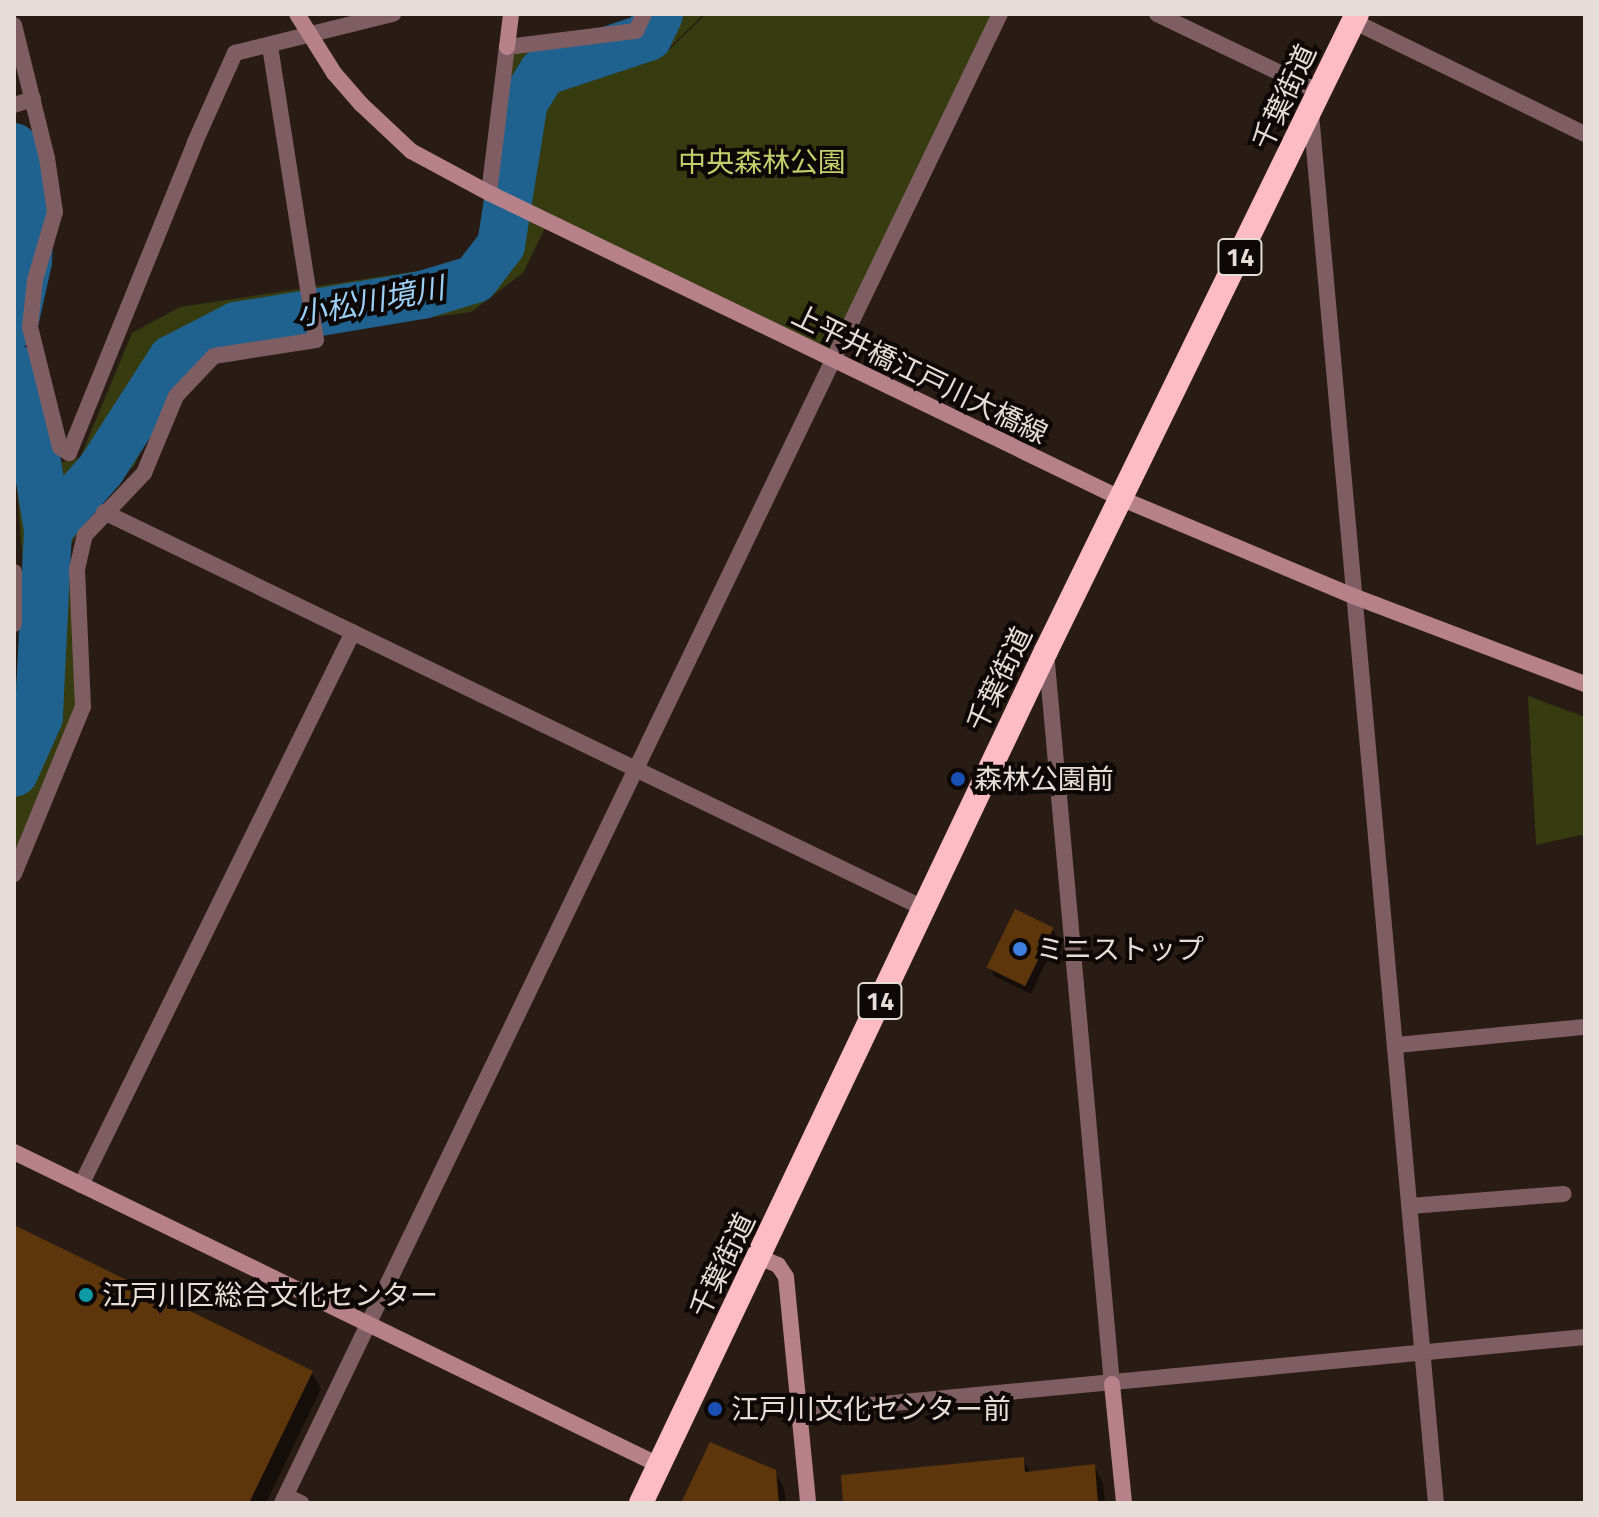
<!DOCTYPE html>
<html>
<head>
<meta charset="utf-8">
<style>
	body { margin:0 }
	#map { position:relative; width:1599px; height:1517px; overflow:hidden; background:#291c14; font-family:"Titillium Web","Noto Sans JP",sans-serif }
	div>[style] { position:absolute }
	.green>* { inset:0; background:#363c10 }
	.shadow>* { inset:0; background:#0007 }
	.river>* { height:48px; margin:-24px; padding:0 24px; transform-origin:24px; border-radius:24px; background:#1f628f }
	.building>* { inset:0; background:#5e360c; transform-origin:0 0 }
	.street>* { height:16px; margin:-8px; padding:0 8px; transform-origin:8px; border-radius:8px; background:#7f5e63 }
	.secondary>* { height:16px; margin:-8px; padding:0 8px; transform-origin:8px; border-radius:8px; background:#b68189 }
	.highway>* { height:24px; margin:-12px; padding:0 12px; transform-origin:12px; border-radius:12px; background:#fdbbc4 }
	.dots>* { width:22px; height:22px; translate:-50% -50%; box-sizing:border-box; border:4px solid #0d0805; border-radius:50% }
	span { translate:-50% -50%; white-space:nowrap; text-align:center; line-height:1.15; -webkit-text-stroke:8px #0d0805; paint-order:stroke }
	.shield-label span { padding:2px 6px; background:#0d0805; border:2px solid; border-radius:6px; -webkit-text-stroke-width:0 }
	.shield-label { font-size:26px; color:#e6ddd8; font-weight:700 }
	.street-label { font-size:28px; color:#e6ddd8 }
	.park-label { font-size:28px; color:#c1d06b }
	.poi-label { font-size:28px; color:#e6ddd8 }
	.left { translate:0 -50%; text-align:left }
	.water-label { font-size:30px; color:#9dd0f7; font-style:italic }
	.frame { position:absolute; inset:0; border:16px solid #e6ddd8; pointer-events:none }
</style>
</head>
<body>
<div id="map">
	<div class="green">
		<i style="clip-path:polygon(647px 14px,704px 14px,668px 49px,558px 88px,558px 91px,669px 50px,706px 14px,996px 14px,831px 350px,549px 220px,523px 273px,471px 312px,223px 345px,202px 356px,167px 394px,134px 466px,101px 494px,68px 550px,77px 705px,14px 853px,14px 697px,26px 607px,14px 450px,14px 340px,24px 346px,57px 463px,80px 458px,132px 333px,180px 307px,476px 262px,496px 209px,513px 52px,638px 33px)"></i>
		<i style="clip-path:polygon(1528px 696px,1585px 717px,1585px 834px,1536px 845px)"></i>
	</div>
	<div class="shadow">
		<i style="clip-path:polygon(1053px 930px,1058px 938px,1031px 994px,994px 976px,990px 968px)"></i>
		<i style="clip-path:polygon(14px 1229px,312px 1373px,321px 1389px,266px 1503px,14px 1503px)"></i>
		<i style="clip-path:polygon(1023px 1460px,1031px 1473px,1094px 1466px,1103px 1483px,1105px 1503px,845px 1503px)"></i>
		<i style="clip-path:polygon(774px 1471px,784px 1488px,786px 1503px,683px 1503px)"></i>
	</div>
	<div class="river">
		<i style="left:14px;top:147px;width:60px;rotate:74.6deg"></i>
		<i style="left:30px;top:205px;width:56px;rotate:92deg"></i>
		<i style="left:28px;top:261px;width:65px;rotate:102.5deg"></i>
		<i style="left:14px;top:368px;width:78px;rotate:75.1deg"></i>
		<i style="left:34px;top:443px;width:88px;rotate:80.9deg"></i>
		<i style="left:48px;top:530px;width:187px;rotate:92.8deg"></i>
		<i style="left:39px;top:717px;width:61px;rotate:114.1deg"></i>
		<i style="left:48px;top:530px;width:82px;rotate:-48.9deg"></i>
		<i style="left:102px;top:468px;width:130px;rotate:-57.3deg"></i>
		<i style="left:172px;top:359px;width:72px;rotate:-27.3deg"></i>
		<i style="left:236px;top:326px;width:189px;rotate:-9.5deg"></i>
		<i style="left:422px;top:295px;width:55px;rotate:-16.8deg"></i>
		<i style="left:475px;top:279px;width:43px;rotate:-52.6deg"></i>
		<i style="left:501px;top:245px;width:145px;rotate:-80.9deg"></i>
		<i style="left:524px;top:102px;width:36px;rotate:-58deg"></i>
		<i style="left:543px;top:72px;width:111px;rotate:-18.4deg"></i>
		<i style="left:648px;top:37px;width:25px;rotate:-64deg"></i>
	</div>
	<div class="building">
		<i style="left:1015px;top:909px;width:43px;height:65px;rotate:26deg"></i>
		<i style="clip-path:polygon(14px 1225px,313px 1371px,249px 1503px,14px 1503px)"></i>
		<i style="clip-path:polygon(710px 1442px,776px 1470px,779px 1503px,681px 1503px)"></i>
		<i style="clip-path:polygon(1024px 1457px,1025px 1472px,1095px 1464px,1098px 1503px,843px 1503px,841px 1475px)"></i>
	</div>
	<div class="street">
		<i style="left:1157px;top:14px;width:181px;rotate:25.6deg"></i>
		<i style="left:1353px;top:21px;width:258px;rotate:26deg"></i>
		<i style="left:14px;top:25px;width:137px;rotate:76.1deg"></i>
		<i style="left:47px;top:158px;width:55px;rotate:81.6deg"></i>
		<i style="left:55px;top:212px;width:71px;rotate:106.4deg"></i>
		<i style="left:35px;top:280px;width:47px;rotate:96.1deg"></i>
		<i style="left:30px;top:327px;width:124px;rotate:76deg"></i>
		<i style="left:60px;top:447px;width:11px;rotate:34deg"></i>
		<i style="left:69px;top:453px;width:336px;rotate:-67.9deg"></i>
		<i style="left:195px;top:142px;width:98px;rotate:-65.8deg"></i>
		<i style="left:235px;top:53px;width:163px;rotate:-13.9deg"></i>
		<i style="left:14px;top:105px;width:20px;rotate:-18deg"></i>
		<i style="left:1311px;top:114px;width:1395px;rotate:84.86deg"></i>
		<i style="left:489px;top:193px;width:147px;rotate:-83deg"></i>
		<i style="left:507px;top:47px;width:130px;rotate:-7.1deg"></i>
		<i style="left:636px;top:31px;width:19px;rotate:-65deg"></i>
		<i style="left:104px;top:512px;width:910px;rotate:25.8deg"></i>
		<i style="left:14px;top:572px;width:52px;rotate:90deg"></i>
		<i style="left:1046px;top:652px;width:735px;rotate:84.85deg"></i>
		<i style="left:14px;top:874px;width:181px;rotate:-67.6deg"></i>
		<i style="left:83px;top:707px;width:138px;rotate:-92.5deg"></i>
		<i style="left:77px;top:569px;width:35px;rotate:-77deg"></i>
		<i style="left:85px;top:535px;width:86px;rotate:-46.4deg"></i>
		<i style="left:144px;top:473px;width:83px;rotate:-67.4deg"></i>
		<i style="left:176px;top:396px;width:55px;rotate:-46.5deg"></i>
		<i style="left:214px;top:356px;width:103px;rotate:-8.9deg"></i>
		<i style="left:316px;top:340px;width:299px;rotate:-98.9deg"></i>
		<i style="left:1397px;top:1045px;width:189px;rotate:-5.5deg"></i>
		<i style="left:81px;top:1185px;width:616px;rotate:-63.81deg"></i>
		<i style="left:1410px;top:1206px;width:154px;rotate:-4.5deg"></i>
		<i style="left:799px;top:1412px;width:790px;rotate:-5.45deg"></i>
		<i style="left:286px;top:1496px;width:17px;rotate:25deg"></i>
		<i style="left:282px;top:1503px;width:1653px;rotate:-64.26deg"></i>
	</div>
	<div class="secondary">
		<i style="left:297px;top:14px;width:70px;rotate:57.9deg"></i>
		<i style="left:334px;top:73px;width:41px;rotate:48.9deg"></i>
		<i style="left:361px;top:104px;width:69px;rotate:43.2deg"></i>
		<i style="left:411px;top:151px;width:89px;rotate:28.3deg"></i>
		<i style="left:489px;top:193px;width:701px;rotate:25.8deg"></i>
		<i style="left:1120px;top:498px;width:253px;rotate:22.8deg"></i>
		<i style="left:1353px;top:596px;width:248px;rotate:20.8deg"></i>
		<i style="left:507px;top:47px;width:33px;rotate:-83deg"></i>
		<i style="left:14px;top:1152px;width:717px;rotate:25.89deg"></i>
		<i style="left:759px;top:1257px;width:21px;rotate:23deg"></i>
		<i style="left:778px;top:1265px;width:14px;rotate:56deg"></i>
		<i style="left:786px;top:1277px;width:227px;rotate:84.4deg"></i>
		<i style="left:1112px;top:1384px;width:120px;rotate:84.2deg"></i>
	</div>
	<div class="highway">
		<i style="left:641px;top:1503px;width:943px;rotate:-64.58deg"></i>
		<i style="left:1046px;top:651px;width:709px;rotate:-63.98deg"></i>
	</div>
	<div class="dots">
		<i style="left:958px;top:779px;background:#1a4fb4"></i>
		<i style="left:1020px;top:949px;background:#3f7fe0"></i>
		<i style="left:86px;top:1295px;background:#0f9aa8"></i>
		<i style="left:715px;top:1409px;background:#1a4fb4"></i>
	</div>
	<div class="shield-label">
		<span style="left:1240px;top:257px">14</span>
		<span style="left:880px;top:1001px">14</span>
	</div>
	<div class="street-label">
		<span style="left:1284px;top:97px;rotate:-65deg">千葉街道</span>
		<span style="left:920px;top:374px;rotate:26deg">上平井橋江戸川大橋線</span>
		<span style="left:999px;top:679px;rotate:-64deg">千葉街道</span>
		<span style="left:722px;top:1265px;rotate:-64deg">千葉街道</span>
	</div>
	<div class="park-label">
		<span style="left:762px;top:162px">中央森林公園</span>
	</div>
	<div class="poi-label">
		<span class="left" style="left:974px;top:779px">森林公園前</span>
		<span class="left" style="left:1036px;top:949px">ミニストップ</span>
		<span class="left" style="left:102px;top:1295px">江戸川区総合文化センター</span>
		<span class="left" style="left:731px;top:1409px">江戸川文化センター前</span>
	</div>
	<div class="water-label">
		<span style="left:370px;top:301px;rotate:-11deg">小松川境川</span>
	</div>
	<div class="frame"></div>
</div>
</body>
</html>
